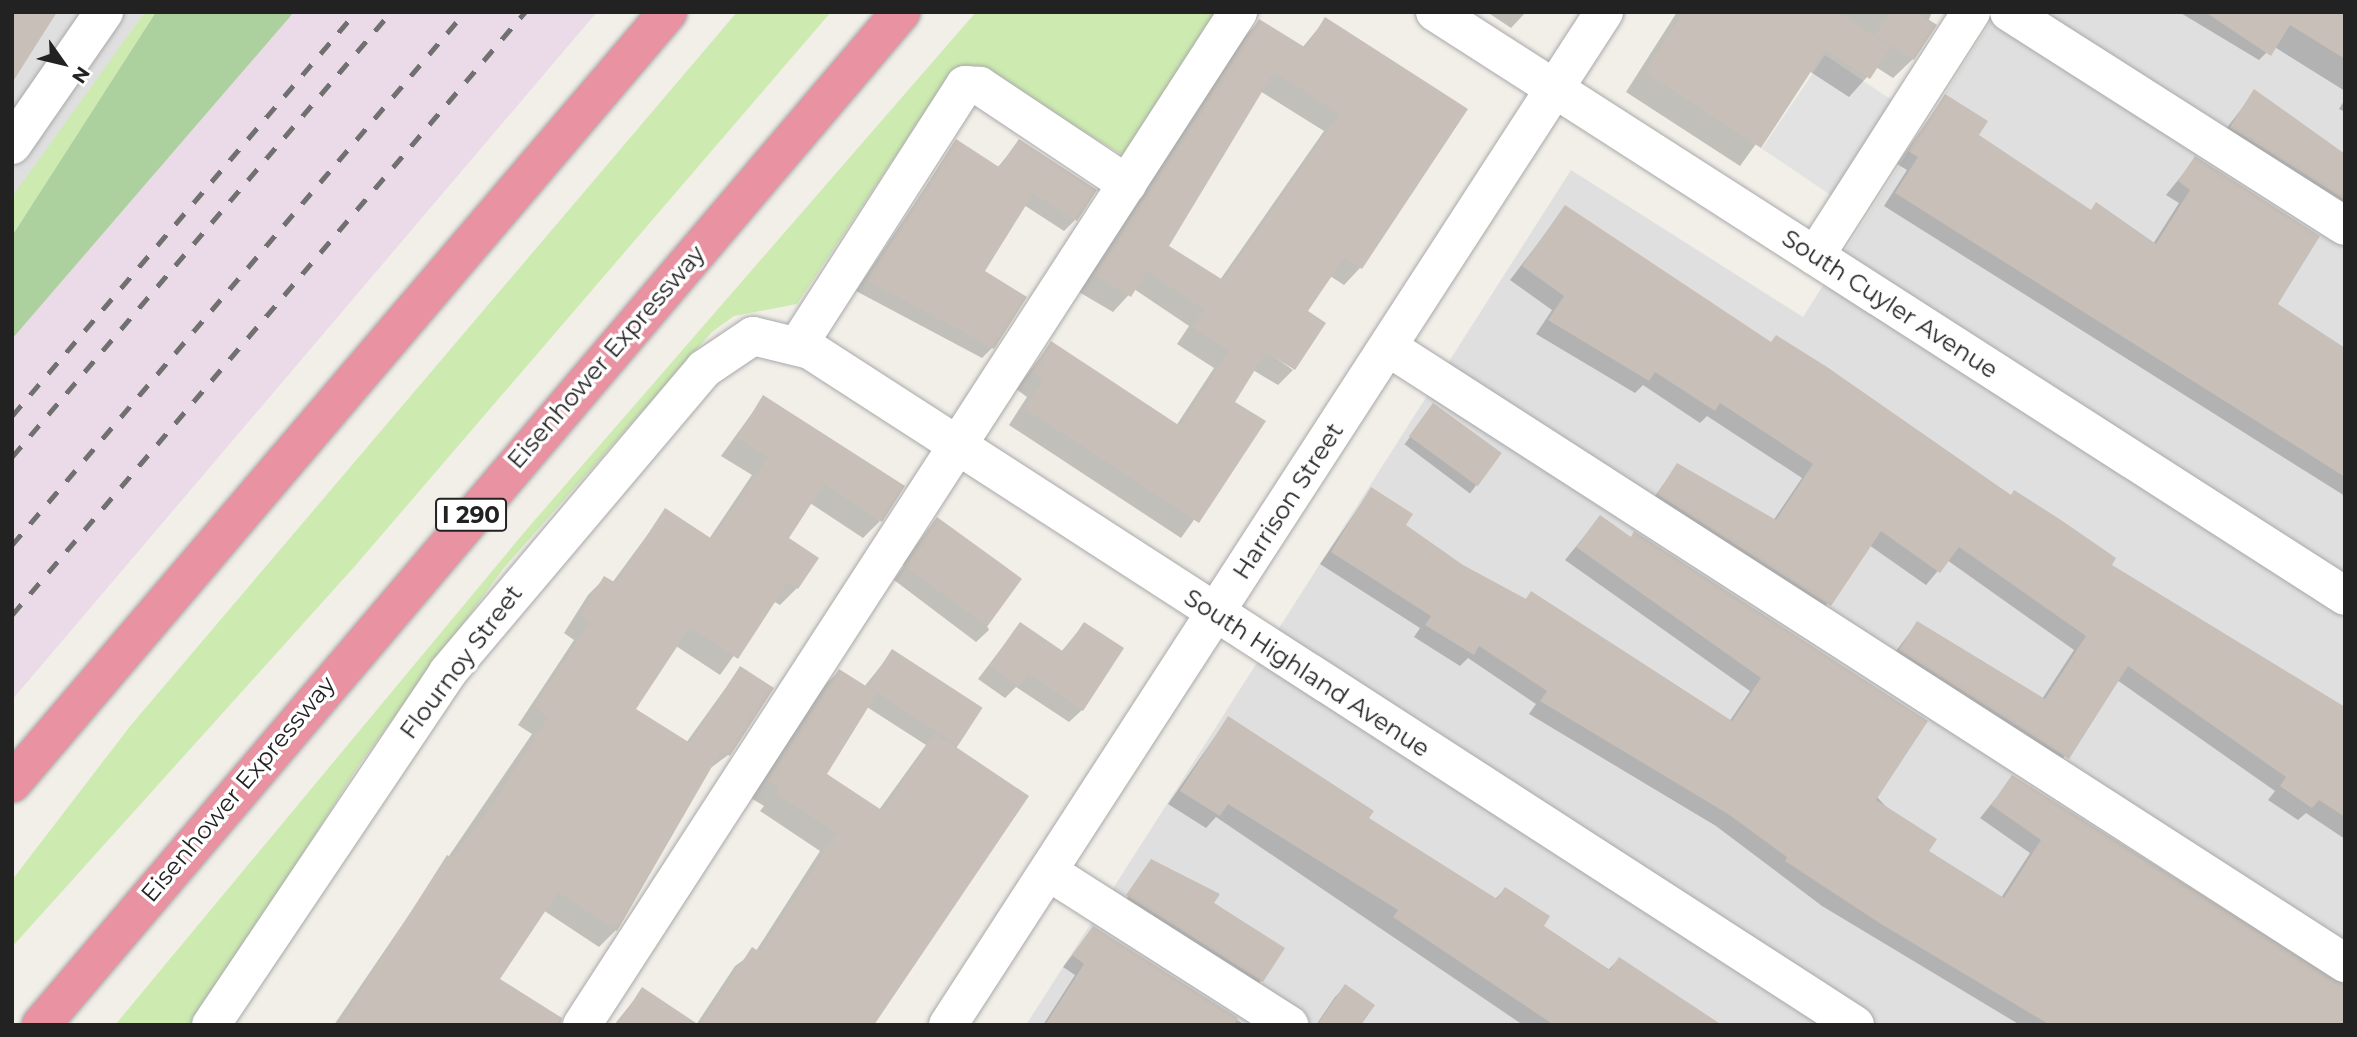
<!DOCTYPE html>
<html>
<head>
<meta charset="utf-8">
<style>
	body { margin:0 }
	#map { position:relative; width:2357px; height:1037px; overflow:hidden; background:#f2efe9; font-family:Montserrat,sans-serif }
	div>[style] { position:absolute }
	.residential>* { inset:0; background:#e0dfdf }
	.industrial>* { inset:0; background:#ebdbe8 }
	.grass>* { inset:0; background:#cdebb0 }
	.forest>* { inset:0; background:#add19e }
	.parking>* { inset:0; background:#e2e2e2; transform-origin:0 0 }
	.shadow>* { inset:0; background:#0003; transform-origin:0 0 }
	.building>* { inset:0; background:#c7bfb8; transform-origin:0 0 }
	.roads { filter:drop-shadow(0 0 2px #a9a9a9) drop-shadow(0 0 2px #a9a9a9) }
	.minor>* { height:38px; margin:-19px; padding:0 19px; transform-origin:19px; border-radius:19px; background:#fff }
	.highway>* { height:38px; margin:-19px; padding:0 19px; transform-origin:19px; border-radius:19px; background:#e892a2 }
	.rail>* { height:5px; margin-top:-2.5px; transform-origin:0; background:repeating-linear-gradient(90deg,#707070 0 14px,transparent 0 28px) }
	span { translate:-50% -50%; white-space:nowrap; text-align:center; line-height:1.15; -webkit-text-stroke:7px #fff; paint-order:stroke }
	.shield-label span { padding:2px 5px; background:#fff; border:2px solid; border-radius:5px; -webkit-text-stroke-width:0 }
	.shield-label { font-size:23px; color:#222; font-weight:700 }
	.street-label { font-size:24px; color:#222 }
	.frame { position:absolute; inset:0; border:14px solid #222; pointer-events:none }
	.north { position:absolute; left:28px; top:28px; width:70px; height:70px; -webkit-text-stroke:5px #fff; paint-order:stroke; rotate:124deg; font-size:19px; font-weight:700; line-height:28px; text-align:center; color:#222 }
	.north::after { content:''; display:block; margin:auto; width:24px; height:32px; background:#222; clip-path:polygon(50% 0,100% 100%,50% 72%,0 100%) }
</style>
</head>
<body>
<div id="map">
	<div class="residential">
		<i style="clip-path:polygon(12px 12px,156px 12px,12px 236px)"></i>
		<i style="clip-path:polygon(1997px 12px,2345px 12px,2345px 1025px,1026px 1025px,1571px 170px,1803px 317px)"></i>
	</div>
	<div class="industrial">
		<i style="clip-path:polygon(156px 12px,597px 12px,12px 700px,12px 236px)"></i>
	</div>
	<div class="grass">
		<i style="clip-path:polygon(145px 12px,156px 12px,12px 236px,12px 197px)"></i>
		<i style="clip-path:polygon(737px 12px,831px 12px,355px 566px,12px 947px,12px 880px,131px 725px)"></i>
		<i style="clip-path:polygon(976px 12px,1221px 12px,1128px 158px,975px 68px,950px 74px,797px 304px,734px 316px,712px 332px,503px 569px,359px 765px,195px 1025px,115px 1025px,527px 529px)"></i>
	</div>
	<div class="forest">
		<i style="clip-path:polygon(156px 12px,294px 12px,12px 339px,12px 236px)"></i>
	</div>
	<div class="parking">
		<i style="left:1825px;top:55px;width:87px;height:113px;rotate:34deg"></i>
	</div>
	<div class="shadow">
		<i style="clip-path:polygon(1487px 12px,1526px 12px,1511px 28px)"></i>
		<i style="clip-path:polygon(1677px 12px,1932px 12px,1913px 59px,1893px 78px,1876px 67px,1849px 97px,1809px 71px,1740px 166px,1626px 92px)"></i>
		<i style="clip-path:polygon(2179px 12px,2345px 12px,2345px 91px,2273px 46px,2259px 60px)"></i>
		<i style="clip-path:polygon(evenodd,1325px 20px,1466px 110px,1360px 268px,1344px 285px,1330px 276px,1306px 312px,1294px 369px,1259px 346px,1293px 370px,1278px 385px,1253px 370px,1233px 402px,1264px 422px,1181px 538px,1009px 425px,1027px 397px,1016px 389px,1051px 343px,1176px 426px,1214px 368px,1177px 344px,1189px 326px,1134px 289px,1113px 312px,1079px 292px,1243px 38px,1259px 22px,1302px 48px,1325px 20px,1260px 91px,1324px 131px,1220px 280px,1167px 246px,1260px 91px)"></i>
		<i style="clip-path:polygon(2253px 94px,2345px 157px,2345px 232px,2212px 147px)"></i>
		<i style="clip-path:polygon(1945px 96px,1977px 135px,2090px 212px,2153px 244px,2179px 203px,2166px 195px,2195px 159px,2275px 305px,2345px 349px,2345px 496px,1884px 206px,1907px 170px,1897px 164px)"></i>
		<i style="clip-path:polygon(2345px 99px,2345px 112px,2339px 109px)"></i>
		<i style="clip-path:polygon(956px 142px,997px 168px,1019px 142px,1075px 220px,1064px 231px,1024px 205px,983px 271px,993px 347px,982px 358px,856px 291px)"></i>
		<i style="clip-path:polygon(1565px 208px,2110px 565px,2345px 708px,2345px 839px,2306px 813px,2298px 820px,2268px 800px,2275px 791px,2117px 680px,2054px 771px,1887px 663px,1917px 623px,2042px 699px,2074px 650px,1947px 560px,1926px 585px,1869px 545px,1817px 618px,1646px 508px,1677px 466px,1773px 521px,1802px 478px,1707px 416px,1700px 423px,1643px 385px,1635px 393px,1536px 334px,1552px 310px,1510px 280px)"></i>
		<i style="clip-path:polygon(763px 398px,880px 521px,863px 538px,810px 503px,787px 539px,817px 558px,797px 588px,780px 605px,773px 601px,720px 675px,676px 646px,634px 709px,686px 743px,740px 668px,772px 689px,728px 755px,708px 770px,616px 930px,599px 947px,543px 910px,498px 979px,561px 1025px,334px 1025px,532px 734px,518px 725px,574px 640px,564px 633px,588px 595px,605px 578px,612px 583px,665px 511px,709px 539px,752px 475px,721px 456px)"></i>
		<i style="left:1434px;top:405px;width:82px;height:49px;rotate:37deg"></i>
		<i style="clip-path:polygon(1371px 489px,1403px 525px,1462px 566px,1524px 601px,1531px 593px,1729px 722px,1750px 691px,1565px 560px,1600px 517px,1630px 538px,1634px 534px,1927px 851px,2001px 898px,2030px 853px,1980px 818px,2013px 777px,2344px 1025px,2020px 1025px,1822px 906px,1716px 826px,1529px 714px,1536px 704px,1468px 658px,1460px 666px,1414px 637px,1420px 628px,1320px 564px)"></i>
		<i style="clip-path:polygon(937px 520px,989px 630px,976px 642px,894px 580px)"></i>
		<i style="clip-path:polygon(1020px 624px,1061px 652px,1084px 624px,1082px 710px,1069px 722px,1016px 687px,1005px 698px,978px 679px)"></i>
		<i style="clip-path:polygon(evenodd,892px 652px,958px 744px,872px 1025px,696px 1025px,735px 966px,756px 951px,820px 851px,760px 811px,764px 806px,751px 798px,822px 688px,839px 671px,864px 687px,892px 652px,867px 707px,926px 745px,879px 810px,824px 774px,867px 707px)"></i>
		<i style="clip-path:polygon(1228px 718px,1367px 818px,1495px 899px,1505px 889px,1541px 927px,1607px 971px,1619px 959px,1689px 1025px,1523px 1025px,1216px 817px,1206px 828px,1168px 804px)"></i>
		<i style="left:1152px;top:861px;width:157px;height:56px;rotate:34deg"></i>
		<i style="clip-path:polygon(1093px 928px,1245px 1025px,1043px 1025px,1075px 975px,1063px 967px)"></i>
		<i style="clip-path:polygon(1346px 986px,1359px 1025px,1316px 1025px,1335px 997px)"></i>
		<i style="clip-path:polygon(642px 990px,696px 1025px,614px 1025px)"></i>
	</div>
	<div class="building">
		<i style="clip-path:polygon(12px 12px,57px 12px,12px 83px)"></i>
		<i style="clip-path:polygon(1683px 12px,1839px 12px,1891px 47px,1870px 79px,1825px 50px,1761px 148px,1644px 72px)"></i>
		<i style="clip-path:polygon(1890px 12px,1917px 12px,1937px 25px,1914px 60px,1875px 35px)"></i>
		<i style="clip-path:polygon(2205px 12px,2345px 12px,2345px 59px,2290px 25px,2271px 56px)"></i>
		<i style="clip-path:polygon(evenodd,1325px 17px,1468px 109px,1362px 269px,1344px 258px,1308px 311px,1326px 323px,1295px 370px,1266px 352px,1235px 402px,1266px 421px,1199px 523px,1024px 408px,1043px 380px,1031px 372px,1051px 341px,1180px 426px,1229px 351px,1192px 327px,1204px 309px,1147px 271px,1131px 297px,1094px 275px,1259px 19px,1306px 48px,1325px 17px,1274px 72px,1339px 114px,1223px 280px,1169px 246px,1274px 72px)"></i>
		<i style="clip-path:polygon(2254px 89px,2345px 154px,2344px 199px,2230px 127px)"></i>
		<i style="clip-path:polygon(1945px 94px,1988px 121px,1979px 135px,2091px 210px,2096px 202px,2156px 244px,2190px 190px,2178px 181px,2195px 156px,2320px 236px,2278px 304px,2345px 348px,2345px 477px,1895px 193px,1918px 157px,1908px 151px)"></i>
		<i style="clip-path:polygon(956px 139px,999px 167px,1019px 139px,1097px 190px,1077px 221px,1033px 194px,985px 271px,1027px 297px,994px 349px,866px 280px)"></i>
		<i style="clip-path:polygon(1565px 205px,1771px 342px,1776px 335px,1827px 367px,2011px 495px,2014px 490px,2061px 520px,2116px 558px,2112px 565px,2345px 707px,2345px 817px,2319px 800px,2312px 808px,2280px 786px,2286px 777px,2128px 666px,2069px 759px,1899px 650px,1917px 621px,2045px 699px,2086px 636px,1959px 547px,1940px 573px,1881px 531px,1831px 606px,1657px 494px,1677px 463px,1776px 520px,1813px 464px,1720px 403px,1715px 411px,1655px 372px,1649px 381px,1548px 320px,1564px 296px,1522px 266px)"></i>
		<i style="clip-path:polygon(763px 395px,905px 486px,882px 522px,824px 484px,789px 538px,819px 558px,798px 589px,788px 582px,738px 659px,690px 627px,636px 709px,690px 743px,740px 666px,774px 688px,730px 756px,721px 751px,617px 931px,558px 892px,500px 979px,562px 1018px,560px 1025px,339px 1025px,447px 855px,452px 858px,490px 808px,548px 717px,534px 707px,590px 622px,580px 615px,604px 576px,616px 583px,665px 508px,712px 539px,768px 457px,737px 438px)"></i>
		<i style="left:1433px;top:403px;width:85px;height:41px;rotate:36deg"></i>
		<i style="clip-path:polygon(1371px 487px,1413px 514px,1406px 525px,1463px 565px,1526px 599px,1531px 591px,1732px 721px,1761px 678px,1576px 547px,1600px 515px,1631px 537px,1634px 531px,1928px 721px,1876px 800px,1937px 839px,1929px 851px,2004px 898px,2041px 840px,1991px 805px,2012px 775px,2345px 985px,2345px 1025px,2050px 1025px,1881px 924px,1785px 861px,1787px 857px,1728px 814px,1540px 701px,1547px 691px,1479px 646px,1474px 655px,1425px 625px,1431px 616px,1331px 552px)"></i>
		<i style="left:937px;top:517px;width:105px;height:59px;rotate:36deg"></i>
		<i style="clip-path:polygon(1020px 622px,1064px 652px,1084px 622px,1124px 648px,1083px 711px,1028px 674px,1019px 687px,989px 666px)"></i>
		<i style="left:892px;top:649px;width:108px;height:45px;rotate:33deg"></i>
		<i style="clip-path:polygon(839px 669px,877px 693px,827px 774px,883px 811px,935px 733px,1029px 796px,874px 1025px,700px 1025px,752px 947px,760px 952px,836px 833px,776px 794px,780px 788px,767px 780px)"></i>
		<i style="clip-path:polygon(1228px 716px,1374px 811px,1369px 818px,1497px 899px,1505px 887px,1550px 916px,1544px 926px,1610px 970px,1619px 957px,1722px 1025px,1554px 1025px,1393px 917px,1398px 910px,1228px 804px,1220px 816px,1180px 791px)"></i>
		<i style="clip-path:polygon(1151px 859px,1220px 894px,1214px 903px,1285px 948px,1263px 982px,1126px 895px)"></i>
		<i style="clip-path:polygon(1093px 926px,1238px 1018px,1234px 1025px,1045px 1025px,1084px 964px,1072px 955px)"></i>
		<i style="clip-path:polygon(1345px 984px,1375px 1005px,1361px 1025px,1317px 1025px)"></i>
		<i style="clip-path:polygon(642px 987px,699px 1025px,618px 1025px)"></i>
	</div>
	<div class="roads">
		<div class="minor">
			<i style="left:1435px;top:12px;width:1081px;rotate:32.69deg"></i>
			<i style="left:2009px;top:12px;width:398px;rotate:32.5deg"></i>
			<i style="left:12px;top:145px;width:162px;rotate:-55.3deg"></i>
			<i style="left:1815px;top:256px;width:290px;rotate:-57.4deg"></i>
			<i style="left:798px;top:345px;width:309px;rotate:-57.3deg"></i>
			<i style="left:965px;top:85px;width:15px;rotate:4deg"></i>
			<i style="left:980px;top:86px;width:177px;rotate:33.7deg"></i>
			<i style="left:1388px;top:347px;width:1138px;rotate:32.77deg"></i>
			<i style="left:1049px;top:872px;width:285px;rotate:32.5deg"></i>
			<i style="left:211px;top:1025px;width:425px;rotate:-56.1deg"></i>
			<i style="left:448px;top:672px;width:397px;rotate:-49.8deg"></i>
			<i style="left:704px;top:369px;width:59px;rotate:-34deg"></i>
			<i style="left:753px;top:336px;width:59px;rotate:13.8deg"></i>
			<i style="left:810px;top:350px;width:1244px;rotate:32.86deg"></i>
			<i style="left:582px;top:1025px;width:1207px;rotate:-57.07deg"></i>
			<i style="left:948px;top:1025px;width:1207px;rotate:-57.07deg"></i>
		</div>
		<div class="highway">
			<i style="left:12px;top:783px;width:1012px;rotate:-49.61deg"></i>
			<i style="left:41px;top:1025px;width:1329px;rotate:-49.67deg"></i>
		</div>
	</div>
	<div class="rail">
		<i style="left:12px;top:416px;width:531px;rotate:-49.59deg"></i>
		<i style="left:12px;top:457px;width:585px;rotate:-49.58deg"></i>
		<i style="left:12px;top:545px;width:699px;rotate:-49.64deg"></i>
		<i style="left:12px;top:615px;width:792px;rotate:-49.61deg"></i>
	</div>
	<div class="shield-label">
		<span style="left:471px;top:515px">I 290</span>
	</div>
	<div class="street-label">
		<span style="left:1890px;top:304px;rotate:33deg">South Cuyler Avenue</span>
		<span style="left:606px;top:357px;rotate:-49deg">Eisenhower Expressway</span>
		<span style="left:1288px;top:501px;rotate:-57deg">Harrison Street</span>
		<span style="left:461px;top:662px;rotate:-53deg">Flournoy Street</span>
		<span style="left:1307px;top:673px;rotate:33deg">South Highland Avenue</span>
		<span style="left:238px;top:789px;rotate:-50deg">Eisenhower Expressway</span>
	</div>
	<div class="frame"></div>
	<div class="north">N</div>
</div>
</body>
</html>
